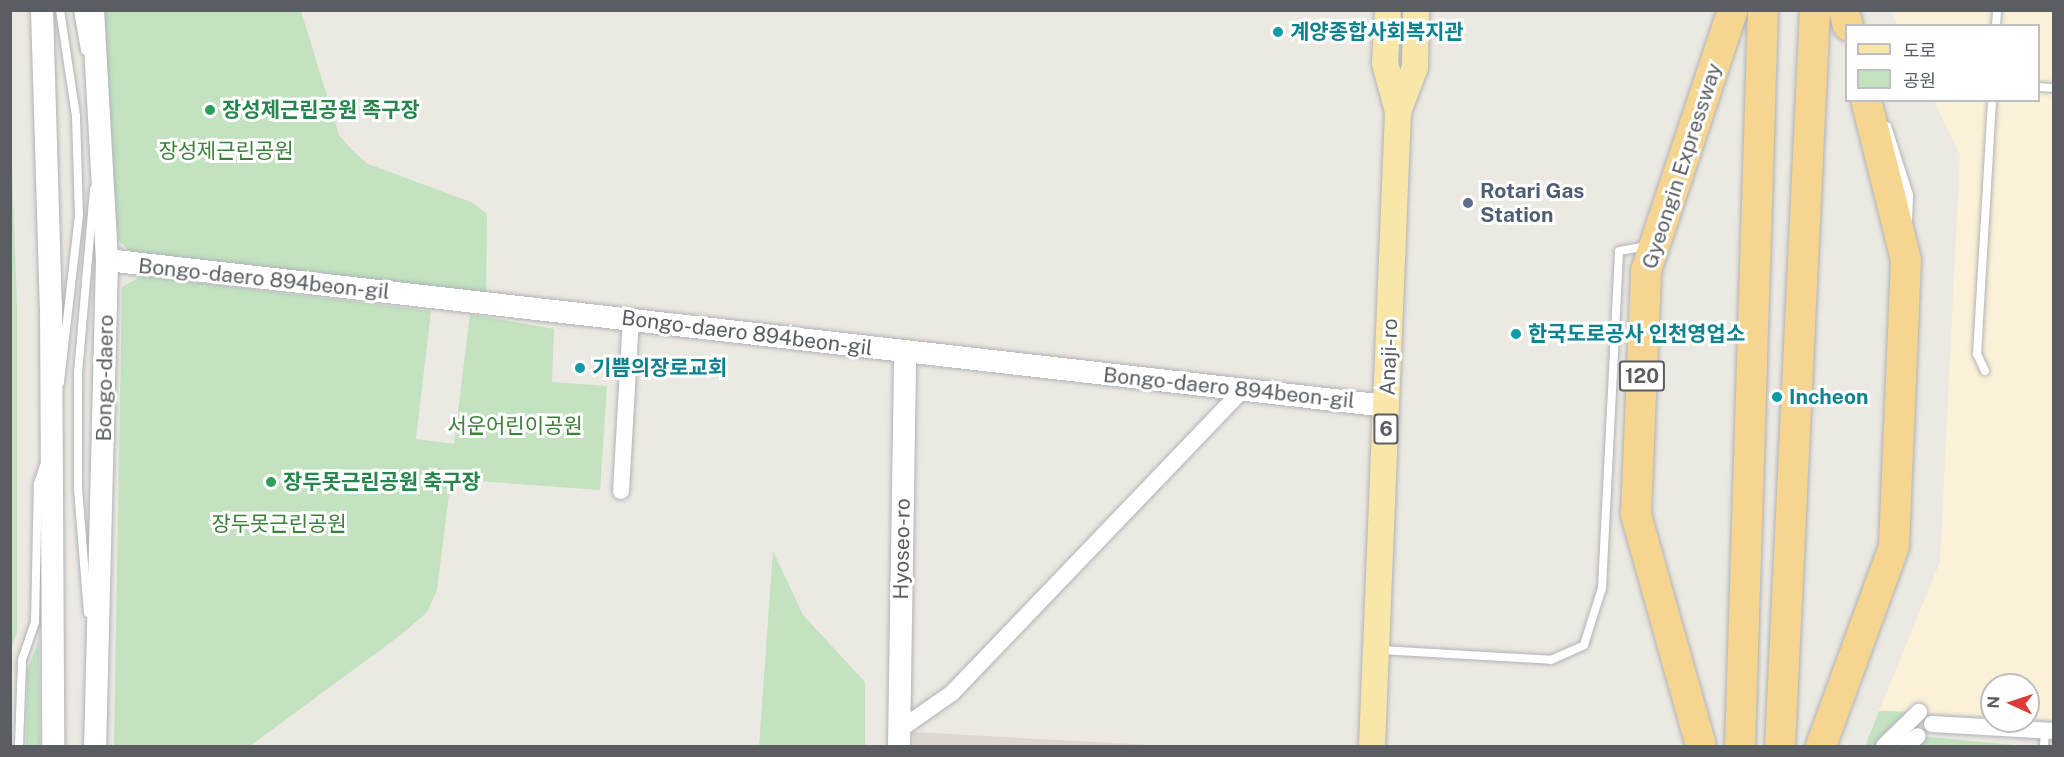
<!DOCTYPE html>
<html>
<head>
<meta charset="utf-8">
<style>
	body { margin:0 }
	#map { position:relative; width:2064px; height:757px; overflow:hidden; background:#ece9e2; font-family:"Public Sans","Noto Sans KR",sans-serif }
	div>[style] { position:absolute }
	.commercial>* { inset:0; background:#fbf1d8 }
	.education>* { inset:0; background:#dcd8d0 }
	.green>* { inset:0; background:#c2e2c0 }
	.roads { filter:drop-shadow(0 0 2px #b0b3b7) drop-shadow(0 0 2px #b0b3b7) }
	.lane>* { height:8px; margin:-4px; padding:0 4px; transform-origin:4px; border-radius:4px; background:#fff }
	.street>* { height:16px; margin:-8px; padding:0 8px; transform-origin:8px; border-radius:8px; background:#fff }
	.secondary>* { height:22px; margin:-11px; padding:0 11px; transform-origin:11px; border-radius:11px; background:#fff }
	.primary>* { height:26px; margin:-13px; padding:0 13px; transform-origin:13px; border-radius:13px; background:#f9e7aa }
	.highway>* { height:30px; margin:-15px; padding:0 15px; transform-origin:15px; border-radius:15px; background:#f5d590 }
	.dots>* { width:16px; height:16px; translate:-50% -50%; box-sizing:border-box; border:3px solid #fff; border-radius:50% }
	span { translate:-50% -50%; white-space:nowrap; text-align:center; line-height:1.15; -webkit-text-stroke:6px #fff; paint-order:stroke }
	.shield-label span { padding:2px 4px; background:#fff; border:2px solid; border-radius:4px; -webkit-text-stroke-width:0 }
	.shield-label { font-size:20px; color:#5a5e62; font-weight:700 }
	.culture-label { font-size:21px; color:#0d838f; font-weight:700 }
	.left { translate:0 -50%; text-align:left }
	.leisure-label { font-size:21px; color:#27864d; font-weight:700 }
	.park-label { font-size:21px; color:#3b813a }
	.street-label { font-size:21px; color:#5a5e62 }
	.service-label { font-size:21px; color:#4e5e75; font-weight:700 }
	.frame { position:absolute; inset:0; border:12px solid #5a5e62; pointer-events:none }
	.legend { position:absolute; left:1845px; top:24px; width:195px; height:78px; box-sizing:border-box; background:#fff; border:2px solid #bdbfc0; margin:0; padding:8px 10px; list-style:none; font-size:18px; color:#5a5e62 }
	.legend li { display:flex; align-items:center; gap:12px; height:30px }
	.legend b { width:30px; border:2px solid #bdbfc0 }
	.north { position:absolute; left:1980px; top:673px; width:60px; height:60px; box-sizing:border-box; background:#fff; border:2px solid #bdbfc0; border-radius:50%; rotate:273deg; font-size:16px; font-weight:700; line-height:24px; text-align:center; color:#5a5e62 }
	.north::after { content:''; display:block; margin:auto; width:21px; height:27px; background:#dc3b38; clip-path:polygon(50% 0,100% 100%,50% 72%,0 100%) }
</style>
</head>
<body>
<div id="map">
	<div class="commercial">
		<i style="clip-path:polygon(1891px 11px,2053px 11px,2053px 720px,2028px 718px,2028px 685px,1992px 685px,1992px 716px,1879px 711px,1940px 562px,1960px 155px,1934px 101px,2038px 100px,2038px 26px,1898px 25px)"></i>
	</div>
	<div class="education">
		<i style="clip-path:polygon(913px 732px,1168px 746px,913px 746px)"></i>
	</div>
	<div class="green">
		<i style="clip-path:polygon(104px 11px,301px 11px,339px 135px,352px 150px,368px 164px,471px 202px,487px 214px,486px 293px,133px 254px,118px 240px)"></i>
		<i style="clip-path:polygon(11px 139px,17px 306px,17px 633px,11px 648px)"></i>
		<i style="clip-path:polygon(142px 276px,431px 311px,416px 439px,454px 444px,470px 314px,554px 329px,552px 382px,607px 386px,600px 490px,451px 479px,437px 590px,427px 612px,402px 634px,250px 746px,114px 746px,122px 287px)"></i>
		<i style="clip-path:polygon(773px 551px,803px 615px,865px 682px,865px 746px,759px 746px)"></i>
		<i style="clip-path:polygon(39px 640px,40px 746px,26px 746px,27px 671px)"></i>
		<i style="clip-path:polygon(1879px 711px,1919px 712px,1919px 736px,2024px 746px,1865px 746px)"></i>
	</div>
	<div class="roads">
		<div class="lane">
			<i style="left:60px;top:10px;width:107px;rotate:81.4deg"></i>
			<i style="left:76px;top:116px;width:99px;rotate:88.3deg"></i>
			<i style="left:79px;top:215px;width:169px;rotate:96.5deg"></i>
			<i style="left:78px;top:10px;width:41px;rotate:80.1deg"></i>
			<i style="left:1996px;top:26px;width:16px;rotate:-86deg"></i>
			<i style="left:2038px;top:87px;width:16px;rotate:4deg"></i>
			<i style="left:1887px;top:126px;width:72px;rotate:72.3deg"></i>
			<i style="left:1909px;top:195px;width:23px;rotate:92deg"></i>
			<i style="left:1985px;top:371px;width:19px;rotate:-115deg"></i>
			<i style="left:1977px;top:354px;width:254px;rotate:-86.6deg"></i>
			<i style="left:88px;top:613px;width:124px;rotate:-94.6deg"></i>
			<i style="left:78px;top:489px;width:116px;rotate:-90deg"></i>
			<i style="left:78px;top:373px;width:185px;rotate:-85deg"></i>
			<i style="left:1380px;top:650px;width:171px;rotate:3.3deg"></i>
			<i style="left:1551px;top:660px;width:36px;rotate:-24deg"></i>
			<i style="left:1584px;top:645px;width:60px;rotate:-72.5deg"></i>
			<i style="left:1602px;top:588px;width:337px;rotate:-87.1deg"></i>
			<i style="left:1619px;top:251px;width:29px;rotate:-10deg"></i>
			<i style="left:19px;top:746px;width:86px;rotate:-88deg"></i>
			<i style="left:22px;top:660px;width:40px;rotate:-71.1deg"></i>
			<i style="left:35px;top:622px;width:138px;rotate:-88.8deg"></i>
			<i style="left:38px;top:484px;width:19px;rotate:-72deg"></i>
			<i style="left:2044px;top:746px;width:15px;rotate:-86deg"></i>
		</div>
		<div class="street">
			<i style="left:621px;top:491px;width:171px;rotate:-86.7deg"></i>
			<i style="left:1932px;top:724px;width:122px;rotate:3.3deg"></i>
			<i style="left:899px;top:730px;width:65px;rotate:-34.9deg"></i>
			<i style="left:952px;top:693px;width:420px;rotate:-46.2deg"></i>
			<i style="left:1884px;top:746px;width:49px;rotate:-44.2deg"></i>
			<i style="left:1905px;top:746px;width:16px;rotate:-38deg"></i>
		</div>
		<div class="secondary">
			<i style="left:42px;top:10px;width:295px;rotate:88.3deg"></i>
			<i style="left:51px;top:305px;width:441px;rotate:89.7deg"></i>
			<i style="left:93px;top:10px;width:250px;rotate:86.8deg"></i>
			<i style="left:107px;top:260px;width:486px;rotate:91.4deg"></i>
			<i style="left:107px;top:260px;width:1288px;rotate:6.51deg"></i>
			<i style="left:899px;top:746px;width:395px;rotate:-89.1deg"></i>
		</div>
		<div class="primary">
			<i style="left:1398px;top:112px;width:48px;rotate:-69.3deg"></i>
			<i style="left:1415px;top:67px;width:57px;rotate:-89deg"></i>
			<i style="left:1372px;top:746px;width:635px;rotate:-87.65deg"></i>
			<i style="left:1398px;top:112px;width:51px;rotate:-104.9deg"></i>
			<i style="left:1385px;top:63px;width:53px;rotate:-86.8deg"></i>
		</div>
		<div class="highway">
			<i style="left:1844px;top:10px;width:16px;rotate:76deg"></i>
			<i style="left:1701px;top:746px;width:241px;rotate:-105.7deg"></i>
			<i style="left:1636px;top:514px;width:243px;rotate:-87.6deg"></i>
			<i style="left:1646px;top:271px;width:275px;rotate:-71.6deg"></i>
			<i style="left:1740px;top:746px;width:736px;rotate:-88.21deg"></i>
			<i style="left:1780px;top:746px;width:737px;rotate:-87.28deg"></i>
			<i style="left:1821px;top:746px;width:213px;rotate:-69.9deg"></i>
			<i style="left:1894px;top:546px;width:286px;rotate:-87.6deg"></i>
			<i style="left:1906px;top:260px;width:165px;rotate:-104deg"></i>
		</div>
	</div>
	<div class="dots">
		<i style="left:1278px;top:32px;background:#0f9aa8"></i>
		<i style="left:210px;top:110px;background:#2e9e5b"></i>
		<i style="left:1468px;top:203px;background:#5c6f8a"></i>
		<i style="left:1516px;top:334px;background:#0f9aa8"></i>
		<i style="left:580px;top:368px;background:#0f9aa8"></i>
		<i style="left:1777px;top:397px;background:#0f9aa8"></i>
		<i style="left:271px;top:482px;background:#2e9e5b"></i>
	</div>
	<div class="shield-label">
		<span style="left:1642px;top:376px">120</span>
		<span style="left:1386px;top:429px">6</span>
	</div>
	<div class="culture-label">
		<span class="left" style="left:1290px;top:32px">계양종합사회복지관</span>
		<span class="left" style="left:1528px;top:334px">한국도로공사 인천영업소</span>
		<span class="left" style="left:592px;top:368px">기쁨의장로교회</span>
		<span class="left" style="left:1789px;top:397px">Incheon</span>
	</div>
	<div class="leisure-label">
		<span class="left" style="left:222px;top:110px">장성제근린공원 족구장</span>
		<span class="left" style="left:283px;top:482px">장두못근린공원 축구장</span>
	</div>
	<div class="park-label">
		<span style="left:226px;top:151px">장성제근린공원</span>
		<span style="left:515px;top:426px">서운어린이공원</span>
		<span style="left:279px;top:524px">장두못근린공원</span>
	</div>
	<div class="street-label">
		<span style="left:1682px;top:166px;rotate:-72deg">Gyeongin Expressway</span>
		<span style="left:264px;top:279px;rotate:6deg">Bongo-daero 894beon-gil</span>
		<span style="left:747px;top:333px;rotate:7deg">Bongo-daero 894beon-gil</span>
		<span style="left:1389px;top:357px;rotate:-88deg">Anaji-ro</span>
		<span style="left:105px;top:378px;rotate:-89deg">Bongo-daero</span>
		<span style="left:1229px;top:388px;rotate:6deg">Bongo-daero 894beon-gil</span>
		<span style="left:902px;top:549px;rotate:-89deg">Hyoseo-ro</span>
	</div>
	<div class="service-label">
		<span class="left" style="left:1480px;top:203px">Rotari Gas<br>Station</span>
	</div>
	<div class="frame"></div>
	<ul class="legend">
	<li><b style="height:8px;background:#f9e7aa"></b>도로</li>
	<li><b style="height:16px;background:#c2e2c0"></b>공원</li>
	</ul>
	<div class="north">N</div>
</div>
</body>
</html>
